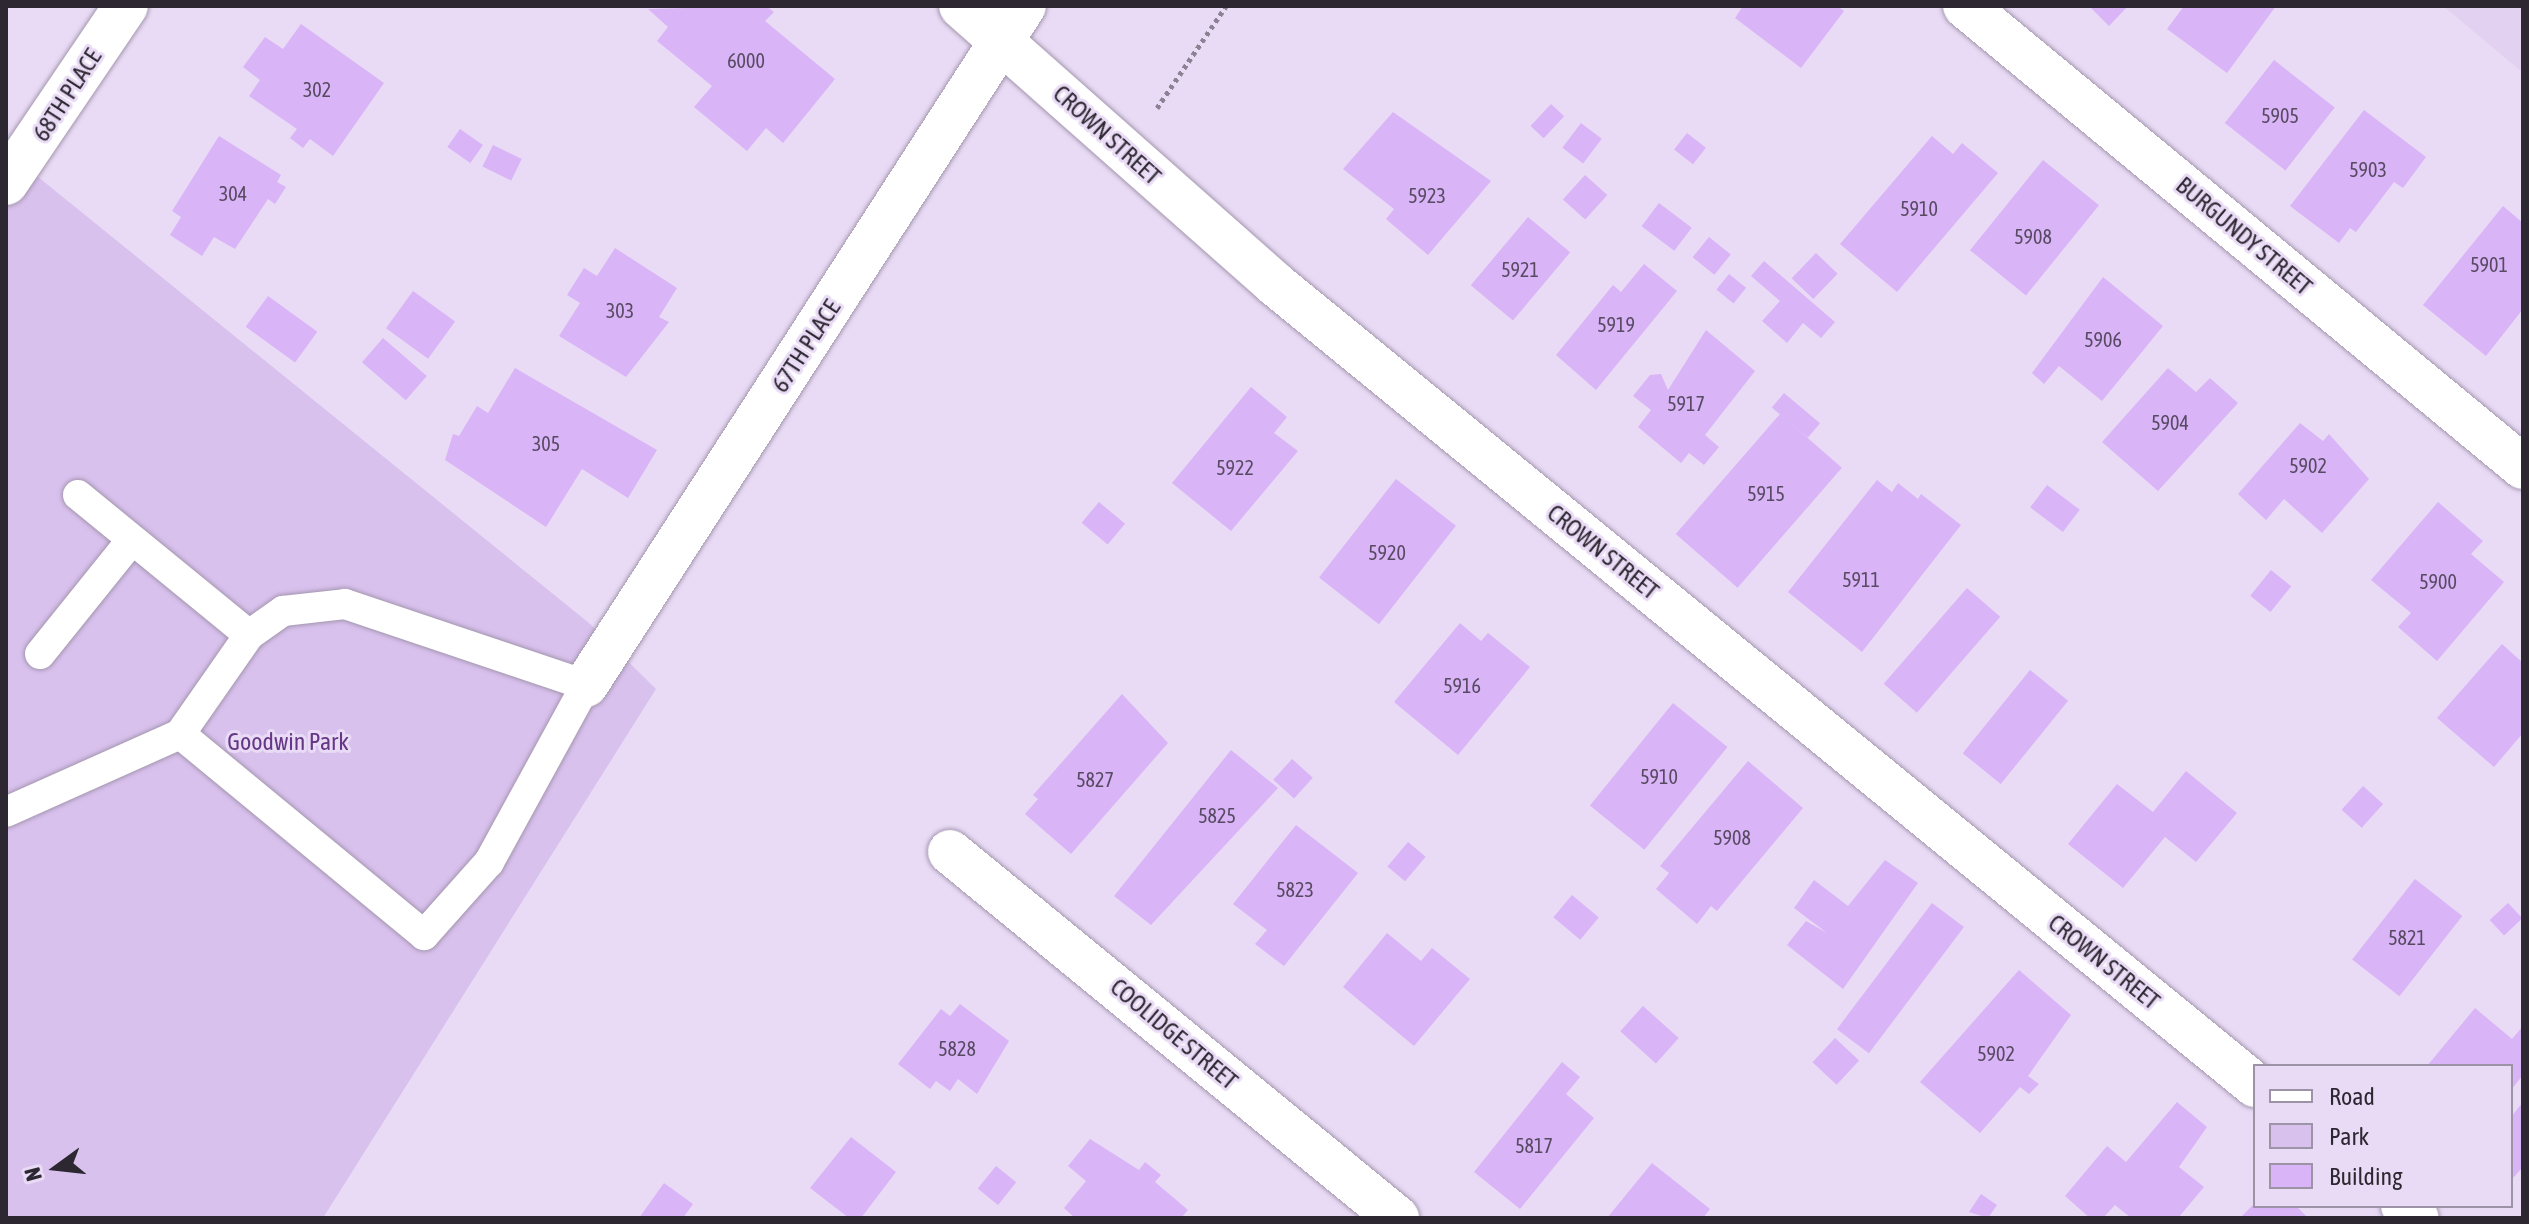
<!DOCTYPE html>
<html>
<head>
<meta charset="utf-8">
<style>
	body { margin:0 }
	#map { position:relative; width:2529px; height:1224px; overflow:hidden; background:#e9dbf5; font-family:"Asap Condensed",sans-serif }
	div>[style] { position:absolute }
	.built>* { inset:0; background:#e3d1f2 }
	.green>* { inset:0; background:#d9c1ee }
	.building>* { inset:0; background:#d9b4f7; transform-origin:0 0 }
	.path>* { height:5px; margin-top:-2.5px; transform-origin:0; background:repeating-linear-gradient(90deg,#8b8293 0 4px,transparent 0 8px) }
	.roads { filter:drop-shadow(0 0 2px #a396ae) drop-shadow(0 0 2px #a396ae) }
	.lane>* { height:30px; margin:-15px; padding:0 15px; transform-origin:15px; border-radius:15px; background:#fff }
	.street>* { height:44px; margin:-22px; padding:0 22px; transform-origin:22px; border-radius:22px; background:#fff }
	span { translate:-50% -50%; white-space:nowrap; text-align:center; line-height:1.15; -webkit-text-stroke:6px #e9dbf5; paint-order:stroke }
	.number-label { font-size:20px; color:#574a62 }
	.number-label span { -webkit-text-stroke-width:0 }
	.street-label { font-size:24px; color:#2c2730 }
	.park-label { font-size:24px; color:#653785 }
	.frame { position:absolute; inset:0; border:8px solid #2c2730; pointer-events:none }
	.legend { position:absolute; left:2253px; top:1064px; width:260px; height:144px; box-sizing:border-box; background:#e9dbf5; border:2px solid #9d93a6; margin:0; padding:10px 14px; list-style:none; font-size:24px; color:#2c2730 }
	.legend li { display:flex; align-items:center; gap:16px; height:40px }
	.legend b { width:40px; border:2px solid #9d93a6 }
	.north { position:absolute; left:16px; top:1128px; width:80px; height:80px; -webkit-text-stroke:6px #e9dbf5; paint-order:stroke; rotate:255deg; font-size:22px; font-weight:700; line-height:32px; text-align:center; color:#2c2730 }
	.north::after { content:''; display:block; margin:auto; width:28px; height:36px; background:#2c2730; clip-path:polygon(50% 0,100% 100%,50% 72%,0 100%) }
</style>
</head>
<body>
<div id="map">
	<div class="built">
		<i style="clip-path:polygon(2443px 6px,2523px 6px,2523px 73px)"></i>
	</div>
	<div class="green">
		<i style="clip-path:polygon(6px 151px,589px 623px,656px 689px,323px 1218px,6px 1218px)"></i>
	</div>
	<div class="building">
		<i style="clip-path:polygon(766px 6px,774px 12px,765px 21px,835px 79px,783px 143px,766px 128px,747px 151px,694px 107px,712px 86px,657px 41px,668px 27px,648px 9px)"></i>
		<i style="clip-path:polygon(1743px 6px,1837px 6px,1844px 11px,1801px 68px,1735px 18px)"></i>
		<i style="clip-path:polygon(2089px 6px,2128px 6px,2109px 26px)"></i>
		<i style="clip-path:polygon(2184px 6px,2276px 6px,2227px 73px,2167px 29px)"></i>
		<i style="clip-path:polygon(301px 24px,384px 83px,333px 156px,310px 139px,303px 148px,290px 138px,297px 129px,249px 96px,260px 80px,243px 67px,265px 37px,283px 49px)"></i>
		<i style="left:2274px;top:60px;width:77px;height:80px;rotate:38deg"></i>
		<i style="left:1551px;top:104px;width:18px;height:30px;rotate:43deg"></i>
		<i style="clip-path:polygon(2364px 110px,2426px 157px,2403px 188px,2394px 182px,2356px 232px,2350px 228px,2339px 243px,2290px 206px)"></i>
		<i style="clip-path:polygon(1393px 112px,1491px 181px,1428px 255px,1386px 219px,1394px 209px,1343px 169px)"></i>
		<i style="left:1581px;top:123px;width:26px;height:31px;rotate:37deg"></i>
		<i style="left:460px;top:129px;width:28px;height:22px;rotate:35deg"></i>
		<i style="left:1687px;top:133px;width:24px;height:21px;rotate:38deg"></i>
		<i style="clip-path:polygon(219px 136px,281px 175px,277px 182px,286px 187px,275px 204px,268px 199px,235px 249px,214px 237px,202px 256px,170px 235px,181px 217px,172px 211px)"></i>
		<i style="clip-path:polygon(1932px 136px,1953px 154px,1962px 143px,1998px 173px,1897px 292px,1840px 244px)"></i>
		<i style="left:493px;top:145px;width:32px;height:24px;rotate:26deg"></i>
		<i style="left:2043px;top:160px;width:72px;height:116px;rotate:39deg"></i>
		<i style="left:1585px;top:175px;width:30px;height:33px;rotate:42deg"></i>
		<i style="left:1659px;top:203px;width:41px;height:29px;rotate:37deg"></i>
		<i style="clip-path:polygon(2503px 206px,2523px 223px,2523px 309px,2486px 356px,2423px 305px)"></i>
		<i style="left:1528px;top:217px;width:55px;height:89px;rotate:40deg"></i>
		<i style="left:1709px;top:237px;width:28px;height:26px;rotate:39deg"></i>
		<i style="clip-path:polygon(615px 248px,677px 288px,659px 317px,669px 322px,626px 377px,559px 336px,580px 303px,567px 295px,584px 268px,597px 276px)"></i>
		<i style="left:1816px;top:253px;width:30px;height:35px;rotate:44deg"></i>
		<i style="clip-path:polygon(1764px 261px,1835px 322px,1821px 338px,1803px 323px,1787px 343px,1762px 321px,1780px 301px,1751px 276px)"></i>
		<i style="clip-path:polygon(1644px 264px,1677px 291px,1596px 390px,1556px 355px,1613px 285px,1621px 292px)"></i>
		<i style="left:1729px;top:274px;width:22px;height:20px;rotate:39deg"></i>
		<i style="clip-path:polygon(2103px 277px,2163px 326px,2102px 401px,2059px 366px,2044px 384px,2032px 373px)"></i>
		<i style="left:413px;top:291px;width:52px;height:46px;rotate:36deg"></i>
		<i style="left:268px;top:296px;width:61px;height:38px;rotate:36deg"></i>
		<i style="clip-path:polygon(1706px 330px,1755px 371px,1705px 435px,1719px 447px,1704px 465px,1689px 453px,1681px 463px,1638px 427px,1651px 410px,1633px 396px,1650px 375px,1661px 374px,1668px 390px)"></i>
		<i style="left:383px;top:338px;width:58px;height:32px;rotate:41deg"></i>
		<i style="clip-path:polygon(515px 368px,657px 450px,628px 498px,582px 469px,546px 527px,445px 460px,453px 434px,459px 436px,477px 406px,488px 413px)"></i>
		<i style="clip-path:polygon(2168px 368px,2196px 392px,2210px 378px,2238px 403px,2158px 491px,2102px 442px)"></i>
		<i style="clip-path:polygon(1251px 387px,1287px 417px,1274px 433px,1298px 451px,1231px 531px,1172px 483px)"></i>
		<i style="left:1784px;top:393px;width:47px;height:19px;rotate:40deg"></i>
		<i style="left:1780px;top:414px;width:82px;height:159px;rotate:41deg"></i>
		<i style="clip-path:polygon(2300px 423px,2323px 441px,2329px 434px,2369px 479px,2322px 533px,2284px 499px,2266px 520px,2238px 494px)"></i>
		<i style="left:1396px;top:479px;width:76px;height:125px;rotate:38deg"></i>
		<i style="clip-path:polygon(1877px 480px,1892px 492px,1898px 483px,1918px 499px,1921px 494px,1961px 525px,1862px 652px,1788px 592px)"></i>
		<i style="left:2047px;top:485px;width:41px;height:28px;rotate:37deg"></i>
		<i style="left:1099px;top:502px;width:34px;height:27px;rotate:40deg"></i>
		<i style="clip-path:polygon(2438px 502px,2483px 541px,2471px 554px,2504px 582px,2437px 661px,2398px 627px,2411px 613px,2371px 580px)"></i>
		<i style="left:2271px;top:570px;width:26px;height:33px;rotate:39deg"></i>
		<i style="left:1967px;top:588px;width:44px;height:127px;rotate:41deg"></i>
		<i style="clip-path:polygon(1460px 623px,1481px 641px,1488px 633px,1530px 667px,1458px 755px,1394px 702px)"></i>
		<i style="clip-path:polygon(2502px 644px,2523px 663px,2523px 733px,2494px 767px,2437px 718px)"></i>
		<i style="left:2030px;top:670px;width:49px;height:107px;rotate:39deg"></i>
		<i style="clip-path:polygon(1122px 694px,1168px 743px,1071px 854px,1025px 814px,1038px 799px,1033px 795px)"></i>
		<i style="left:1673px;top:703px;width:70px;height:132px;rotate:39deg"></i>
		<i style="clip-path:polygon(1231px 750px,1278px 788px,1151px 925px,1114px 896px)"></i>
		<i style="left:1292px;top:759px;width:28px;height:28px;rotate:42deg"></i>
		<i style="clip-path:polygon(1748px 761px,1803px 808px,1717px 911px,1711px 906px,1697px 924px,1656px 889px,1669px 873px,1660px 866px)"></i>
		<i style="clip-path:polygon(2186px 771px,2237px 813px,2196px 862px,2165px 837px,2123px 888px,2068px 844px,2117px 784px,2153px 812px)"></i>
		<i style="left:2363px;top:786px;width:27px;height:32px;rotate:42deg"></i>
		<i style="clip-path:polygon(1296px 825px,1358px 873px,1284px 966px,1255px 944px,1267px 930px,1233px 904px)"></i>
		<i style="left:1408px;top:842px;width:23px;height:32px;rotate:40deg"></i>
		<i style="clip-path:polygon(1885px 860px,1918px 883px,1843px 989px,1787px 945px,1806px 921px,1827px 933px,1794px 908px,1814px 880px,1848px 906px)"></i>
		<i style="left:2415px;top:879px;width:60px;height:102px;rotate:38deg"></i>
		<i style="left:1572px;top:895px;width:35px;height:29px;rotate:40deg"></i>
		<i style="left:1932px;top:903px;width:40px;height:158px;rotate:37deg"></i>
		<i style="left:2508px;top:903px;width:21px;height:25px;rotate:47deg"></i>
		<i style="clip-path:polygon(1387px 933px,1421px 961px,1432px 948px,1470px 979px,1414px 1046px,1343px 987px)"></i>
		<i style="clip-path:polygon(2019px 970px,2071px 1015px,2028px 1076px,2039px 1084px,2029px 1094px,2020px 1087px,1980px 1133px,1920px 1082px)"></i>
		<i style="clip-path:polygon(960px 1004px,1009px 1041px,977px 1094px,958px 1079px,950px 1091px,936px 1081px,930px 1089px,898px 1064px,941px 1009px,950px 1016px)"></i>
		<i style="left:1643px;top:1006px;width:48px;height:34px;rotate:42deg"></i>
		<i style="clip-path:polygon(2475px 1008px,2512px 1039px,2523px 1026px,2523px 1075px,2511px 1090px,2511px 1066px,2427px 1066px)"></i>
		<i style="left:1835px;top:1038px;width:33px;height:33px;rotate:43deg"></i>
		<i style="clip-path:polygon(1562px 1062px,1580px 1077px,1566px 1094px,1594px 1118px,1520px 1209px,1474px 1172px)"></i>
		<i style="clip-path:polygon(2177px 1102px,2207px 1127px,2179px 1167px,2204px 1187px,2178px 1218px,2131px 1218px,2115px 1205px,2103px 1218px,2090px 1218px,2065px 1196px,2107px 1146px,2126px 1162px)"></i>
		<i style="clip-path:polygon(2523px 1102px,2523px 1167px,2511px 1180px,2511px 1117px)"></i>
		<i style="clip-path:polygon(851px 1137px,896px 1172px,861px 1218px,849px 1218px,810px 1188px)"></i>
		<i style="clip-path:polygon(1090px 1139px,1139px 1170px,1145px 1162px,1161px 1175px,1155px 1182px,1188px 1210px,1181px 1218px,1075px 1218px,1064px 1208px,1086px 1181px,1068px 1166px)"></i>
		<i style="clip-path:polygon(1652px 1163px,1710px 1209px,1703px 1218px,1607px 1218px)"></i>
		<i style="left:996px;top:1166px;width:26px;height:29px;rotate:39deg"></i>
		<i style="clip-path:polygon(664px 1183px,693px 1204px,683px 1218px,639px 1218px)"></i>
		<i style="clip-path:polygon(1981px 1194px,1997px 1205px,1988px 1218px,1969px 1212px)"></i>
		<i style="clip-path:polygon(2255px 1203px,2296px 1206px,2308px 1218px,2240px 1218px)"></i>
	</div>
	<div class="path">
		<i style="left:1157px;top:108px;width:123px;rotate:-55.9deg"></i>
	</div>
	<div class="roads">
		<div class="lane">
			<i style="left:78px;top:495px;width:221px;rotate:39.3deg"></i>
			<i style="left:249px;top:635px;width:42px;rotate:-35.2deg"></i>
			<i style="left:283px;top:611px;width:62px;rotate:-6.4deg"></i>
			<i style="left:345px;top:604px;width:254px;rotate:18.6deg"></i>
			<i style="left:586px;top:685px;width:202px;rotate:118.7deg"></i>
			<i style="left:489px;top:862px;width:98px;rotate:131.7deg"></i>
			<i style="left:424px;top:935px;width:316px;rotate:-140.5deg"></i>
			<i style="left:180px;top:734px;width:121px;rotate:-55.1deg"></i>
			<i style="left:40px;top:654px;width:145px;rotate:-51.2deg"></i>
			<i style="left:6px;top:812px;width:191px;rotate:-24.1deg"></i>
		</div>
		<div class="street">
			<i style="left:961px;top:6px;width:419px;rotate:41.5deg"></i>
			<i style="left:1275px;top:284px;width:1266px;rotate:39.26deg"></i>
			<i style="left:1965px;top:6px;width:724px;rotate:39.56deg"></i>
			<i style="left:6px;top:183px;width:214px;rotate:-55.9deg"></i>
			<i style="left:586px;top:685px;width:808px;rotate:-57.18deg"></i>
			<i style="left:950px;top:852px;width:578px;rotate:39.31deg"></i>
			<i style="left:2403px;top:1206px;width:18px;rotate:41deg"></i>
		</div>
	</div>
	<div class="number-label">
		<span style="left:746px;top:60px">6000</span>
		<span style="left:317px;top:89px">302</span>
		<span style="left:2280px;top:115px">5905</span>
		<span style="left:2368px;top:169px">5903</span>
		<span style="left:233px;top:193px">304</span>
		<span style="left:1427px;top:195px">5923</span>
		<span style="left:1919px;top:208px">5910</span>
		<span style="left:2033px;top:236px">5908</span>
		<span style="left:2489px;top:264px">5901</span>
		<span style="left:1520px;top:269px">5921</span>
		<span style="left:620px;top:310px">303</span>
		<span style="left:1616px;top:324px">5919</span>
		<span style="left:2103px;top:339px">5906</span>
		<span style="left:1686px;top:403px">5917</span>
		<span style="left:2170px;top:422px">5904</span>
		<span style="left:546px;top:443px">305</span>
		<span style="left:2308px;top:465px">5902</span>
		<span style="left:1235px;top:467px">5922</span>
		<span style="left:1766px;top:493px">5915</span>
		<span style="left:1387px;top:552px">5920</span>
		<span style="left:1861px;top:579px">5911</span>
		<span style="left:2438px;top:581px">5900</span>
		<span style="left:1462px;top:685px">5916</span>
		<span style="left:1659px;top:776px">5910</span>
		<span style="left:1095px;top:779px">5827</span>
		<span style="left:1217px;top:815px">5825</span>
		<span style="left:1732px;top:837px">5908</span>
		<span style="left:1295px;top:889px">5823</span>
		<span style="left:2407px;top:937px">5821</span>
		<span style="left:957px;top:1048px">5828</span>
		<span style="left:1996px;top:1053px">5902</span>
		<span style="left:1534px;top:1145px">5817</span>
	</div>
	<div class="street-label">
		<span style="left:67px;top:95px;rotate:-57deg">68TH PLACE</span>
		<span style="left:1107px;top:135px;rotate:42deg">CROWN STREET</span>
		<span style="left:2244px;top:236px;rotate:40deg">BURGUNDY STREET</span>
		<span style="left:806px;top:346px;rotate:-57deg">67TH PLACE</span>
		<span style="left:1603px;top:552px;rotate:39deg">CROWN STREET</span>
		<span style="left:2104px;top:962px;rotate:39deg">CROWN STREET</span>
		<span style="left:1174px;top:1034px;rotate:40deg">COOLIDGE STREET</span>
	</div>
	<div class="park-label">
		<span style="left:288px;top:742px">Goodwin Park</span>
	</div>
	<div class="frame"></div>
	<ul class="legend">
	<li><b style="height:10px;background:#fff"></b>Road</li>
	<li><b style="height:22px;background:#d9c1ee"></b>Park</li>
	<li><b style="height:22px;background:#d9b4f7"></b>Building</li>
	</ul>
	<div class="north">N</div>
</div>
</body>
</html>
